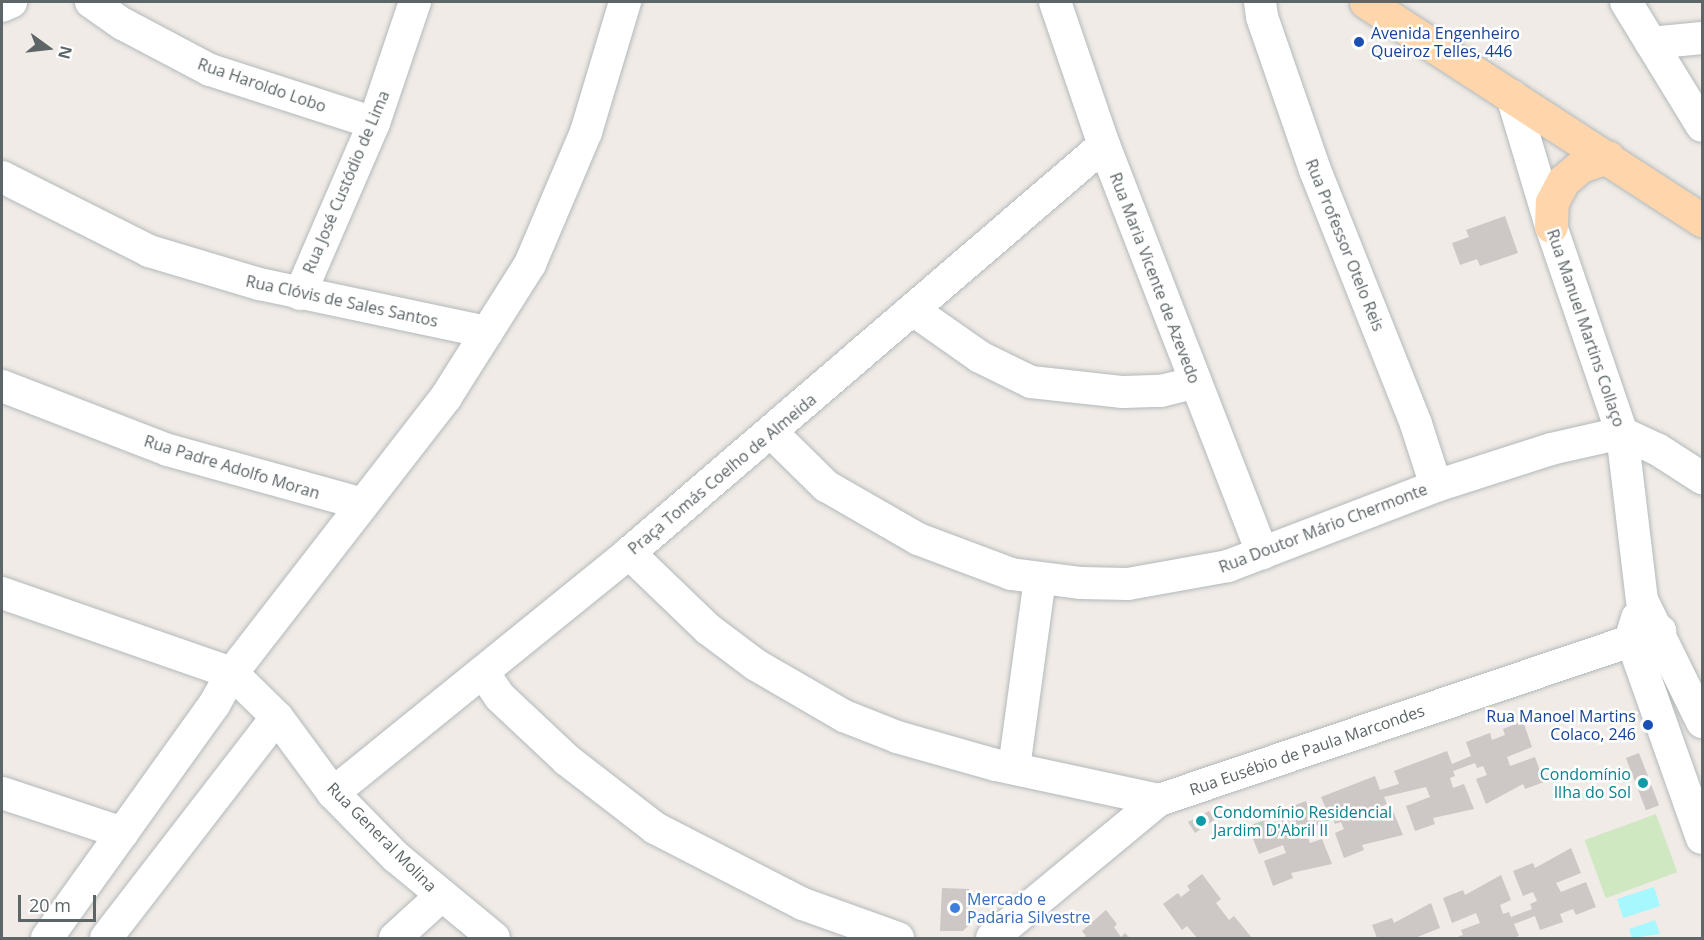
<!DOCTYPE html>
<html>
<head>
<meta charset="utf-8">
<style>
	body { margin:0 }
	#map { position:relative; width:1704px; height:940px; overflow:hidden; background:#f0ebe6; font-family:"Open Sans",sans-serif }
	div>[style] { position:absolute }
	.green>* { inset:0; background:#cfe8c2; transform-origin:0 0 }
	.water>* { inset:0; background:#a7f7ff; transform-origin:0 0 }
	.building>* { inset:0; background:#cdc7c5; transform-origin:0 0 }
	.roads { filter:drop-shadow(0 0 2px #b3b9bb) drop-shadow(0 0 2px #b3b9bb) }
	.minor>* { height:32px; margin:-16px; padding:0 16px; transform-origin:16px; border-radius:16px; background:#fff }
	.major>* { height:33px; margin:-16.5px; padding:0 16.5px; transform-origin:16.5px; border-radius:16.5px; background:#ffd5ac }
	.dots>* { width:16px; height:16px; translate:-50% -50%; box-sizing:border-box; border:3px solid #fff; border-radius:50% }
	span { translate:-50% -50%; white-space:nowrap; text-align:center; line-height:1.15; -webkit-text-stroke:5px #fff; paint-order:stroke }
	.transit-label { font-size:16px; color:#164399 }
	.left { translate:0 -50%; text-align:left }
	.right { translate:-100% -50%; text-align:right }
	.street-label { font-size:16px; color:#5d6567 }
	.culture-label { font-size:16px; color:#0d838f }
	.shop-label { font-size:16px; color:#366cbe }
	.frame { position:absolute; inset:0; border:3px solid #5d6567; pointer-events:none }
	.north { position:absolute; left:18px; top:18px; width:60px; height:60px; -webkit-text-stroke:4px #fff; paint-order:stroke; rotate:105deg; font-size:16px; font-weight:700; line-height:24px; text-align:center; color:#5d6567 }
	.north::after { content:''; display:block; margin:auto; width:21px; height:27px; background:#5d6567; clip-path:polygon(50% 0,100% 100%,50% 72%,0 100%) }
	.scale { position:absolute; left:18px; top:895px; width:78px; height:27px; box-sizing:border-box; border:3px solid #5d6567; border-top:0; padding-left:8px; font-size:18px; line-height:21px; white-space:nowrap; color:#5d6567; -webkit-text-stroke:4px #fff; paint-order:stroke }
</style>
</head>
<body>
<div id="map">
	<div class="green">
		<i style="left:1656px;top:814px;width:62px;height:76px;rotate:70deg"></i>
	</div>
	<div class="water">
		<i style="left:1654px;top:887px;width:20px;height:39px;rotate:72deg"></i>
		<i style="clip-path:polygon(1655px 920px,1660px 934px,1632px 938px,1629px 929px)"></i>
	</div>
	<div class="building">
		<i style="clip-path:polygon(1505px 216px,1518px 253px,1480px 266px,1477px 259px,1460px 265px,1452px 243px,1469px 237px,1466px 230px)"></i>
		<i style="clip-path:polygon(1523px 721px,1532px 747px,1507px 757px,1510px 766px,1535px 757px,1544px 782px,1525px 789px,1523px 784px,1486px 804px,1476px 779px,1487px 775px,1483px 766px,1477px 768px,1475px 763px,1453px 771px,1455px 776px,1450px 778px,1453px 788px,1464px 784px,1474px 809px,1433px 818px,1435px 824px,1415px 831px,1406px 806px,1430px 797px,1426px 787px,1384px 797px,1387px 804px,1366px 813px,1368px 820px,1393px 811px,1403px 835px,1362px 845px,1364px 850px,1344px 858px,1335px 833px,1344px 829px,1341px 822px,1335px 824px,1333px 819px,1312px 827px,1314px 832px,1307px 835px,1310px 843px,1322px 839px,1332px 864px,1291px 873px,1293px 878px,1273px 886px,1264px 861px,1286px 853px,1283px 845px,1259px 854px,1248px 826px,1268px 819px,1270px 824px,1280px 820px,1277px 812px,1306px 801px,1311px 815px,1326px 809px,1321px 797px,1375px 776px,1380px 790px,1399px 784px,1394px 771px,1447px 751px,1452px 764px,1471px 756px,1466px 742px,1490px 733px,1492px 740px,1505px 735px,1503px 729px)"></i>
		<i style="left:1639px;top:753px;width:56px;height:14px;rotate:69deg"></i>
		<i style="clip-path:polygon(1209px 811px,1214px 820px,1195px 833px,1188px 822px)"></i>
		<i style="clip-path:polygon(1571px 848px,1581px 873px,1556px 883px,1561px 892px,1586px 882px,1596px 907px,1576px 915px,1573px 909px,1560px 914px,1563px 922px,1540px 930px,1535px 916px,1514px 924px,1519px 936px,1512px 938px,1455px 938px,1463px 935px,1461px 930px,1480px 923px,1476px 913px,1452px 923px,1443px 898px,1463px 890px,1465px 895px,1501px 875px,1511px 900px,1500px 905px,1503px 914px,1509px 912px,1511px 917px,1532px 909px,1530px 904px,1537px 901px,1533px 892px,1523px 896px,1513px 871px,1533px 863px,1535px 868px)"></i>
		<i style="clip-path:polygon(1202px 874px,1221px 899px,1216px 903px,1229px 920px,1234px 916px,1252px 938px,1197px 938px,1187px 926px,1182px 930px,1163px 904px,1178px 893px,1181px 897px,1190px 890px,1187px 886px)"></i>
		<i style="clip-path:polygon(942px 888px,969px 889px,968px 926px,963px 931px,940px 931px)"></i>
		<i style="clip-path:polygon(1431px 903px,1440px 928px,1415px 938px,1377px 938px,1372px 925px,1392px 918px,1394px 923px)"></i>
		<i style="clip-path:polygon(1106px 910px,1117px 924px,1114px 927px,1121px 937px,1125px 933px,1130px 938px,1083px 938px,1086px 936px,1082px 931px)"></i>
	</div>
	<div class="roads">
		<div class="minor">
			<i style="left:91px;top:2px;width:39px;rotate:35deg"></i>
			<i style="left:123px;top:24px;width:98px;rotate:27.9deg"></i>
			<i style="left:210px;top:70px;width:172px;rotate:17.9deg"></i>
			<i style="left:1055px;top:2px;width:151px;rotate:71.1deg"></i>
			<i style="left:1104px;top:145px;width:438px;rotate:68.8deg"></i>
			<i style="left:1260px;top:2px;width:15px;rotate:82deg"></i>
			<i style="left:1262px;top:17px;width:162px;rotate:70.9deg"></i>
			<i style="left:1315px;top:170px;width:273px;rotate:68.3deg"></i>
			<i style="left:1416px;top:424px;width:65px;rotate:72.1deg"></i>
			<i style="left:1626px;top:2px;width:145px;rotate:58.5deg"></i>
			<i style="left:2px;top:6px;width:10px;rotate:-24deg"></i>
			<i style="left:1651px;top:43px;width:51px;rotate:-5.6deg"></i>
			<i style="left:1512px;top:96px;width:136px;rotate:73.3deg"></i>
			<i style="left:1551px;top:226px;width:219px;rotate:71.1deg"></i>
			<i style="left:1622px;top:433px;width:168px;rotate:83.2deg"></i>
			<i style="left:1642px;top:600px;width:136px;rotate:63.8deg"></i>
			<i style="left:2px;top:177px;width:165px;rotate:26.7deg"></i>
			<i style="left:149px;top:251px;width:115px;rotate:16.7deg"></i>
			<i style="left:259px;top:284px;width:233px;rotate:11.9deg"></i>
			<i style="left:300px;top:294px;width:186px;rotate:-66.6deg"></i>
			<i style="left:374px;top:123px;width:128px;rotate:-71.3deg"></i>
			<i style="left:913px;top:310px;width:82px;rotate:35deg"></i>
			<i style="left:980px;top:357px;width:57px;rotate:26.1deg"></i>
			<i style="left:1031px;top:382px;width:93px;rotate:6.2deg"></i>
			<i style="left:1123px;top:392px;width:38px;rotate:-2deg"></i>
			<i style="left:1161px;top:391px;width:36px;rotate:-14deg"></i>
			<i style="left:2px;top:386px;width:178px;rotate:21.1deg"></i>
			<i style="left:168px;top:450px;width:202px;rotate:15.5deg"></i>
			<i style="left:772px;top:433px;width:76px;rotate:44.5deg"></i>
			<i style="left:826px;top:486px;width:106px;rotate:29.9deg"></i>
			<i style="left:918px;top:539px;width:99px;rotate:20.6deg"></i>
			<i style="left:1011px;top:574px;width:71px;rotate:7.3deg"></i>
			<i style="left:1081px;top:583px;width:47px;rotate:1.2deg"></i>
			<i style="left:1128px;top:584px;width:102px;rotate:-10.2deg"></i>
			<i style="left:1228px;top:566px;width:223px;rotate:-21deg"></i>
			<i style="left:1436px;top:486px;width:121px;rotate:-17.8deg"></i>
			<i style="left:1551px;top:449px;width:73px;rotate:-12.7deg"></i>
			<i style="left:1622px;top:433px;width:38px;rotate:25deg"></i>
			<i style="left:1657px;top:449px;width:54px;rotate:32.8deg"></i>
			<i style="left:629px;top:553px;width:110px;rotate:43.9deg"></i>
			<i style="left:708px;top:629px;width:60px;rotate:36.9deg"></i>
			<i style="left:756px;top:665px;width:102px;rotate:30.1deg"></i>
			<i style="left:844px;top:716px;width:57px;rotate:21.6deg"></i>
			<i style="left:897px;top:737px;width:103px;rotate:15.8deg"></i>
			<i style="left:996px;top:765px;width:167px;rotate:12.1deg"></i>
			<i style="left:2px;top:593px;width:244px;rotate:19.2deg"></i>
			<i style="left:232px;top:673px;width:63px;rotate:44.4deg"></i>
			<i style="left:277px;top:717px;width:94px;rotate:53.6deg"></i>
			<i style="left:333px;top:793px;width:90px;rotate:45.5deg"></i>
			<i style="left:396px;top:857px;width:127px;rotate:39.6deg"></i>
			<i style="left:1637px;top:618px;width:21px;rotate:107deg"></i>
			<i style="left:1631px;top:638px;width:212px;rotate:70.5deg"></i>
			<i style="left:483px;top:672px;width:30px;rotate:56deg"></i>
			<i style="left:500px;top:697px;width:92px;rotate:43.2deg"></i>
			<i style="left:567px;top:760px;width:111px;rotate:37.7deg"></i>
			<i style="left:655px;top:828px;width:166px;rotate:27.2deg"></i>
			<i style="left:803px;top:904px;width:101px;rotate:19.7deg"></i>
			<i style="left:1014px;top:768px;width:191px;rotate:-82.2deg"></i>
			<i style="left:2px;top:793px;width:127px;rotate:18.3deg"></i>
			<i style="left:333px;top:793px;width:381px;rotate:-39deg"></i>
			<i style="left:629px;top:553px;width:626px;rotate:-40.66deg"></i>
			<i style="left:47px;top:938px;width:287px;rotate:-54.4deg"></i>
			<i style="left:214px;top:705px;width:37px;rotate:-61deg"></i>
			<i style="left:232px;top:673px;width:349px;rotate:-52.2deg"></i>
			<i style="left:446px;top:397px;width:157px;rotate:-57.7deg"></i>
			<i style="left:530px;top:264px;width:143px;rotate:-67deg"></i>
			<i style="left:586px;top:132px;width:136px;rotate:-73.3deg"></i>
			<i style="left:106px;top:938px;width:279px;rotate:-52.3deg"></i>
			<i style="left:395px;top:938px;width:62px;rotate:-42.4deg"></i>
			<i style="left:992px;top:938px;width:217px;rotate:-39.6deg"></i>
			<i style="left:1159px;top:800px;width:529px;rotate:-18.64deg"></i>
		</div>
		<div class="major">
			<i style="left:1366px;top:2px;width:401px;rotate:33deg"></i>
			<i style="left:1551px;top:226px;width:24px;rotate:-88deg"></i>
			<i style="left:1552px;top:202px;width:24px;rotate:-62deg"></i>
			<i style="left:1563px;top:181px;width:23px;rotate:-40deg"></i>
			<i style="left:1581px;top:166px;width:28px;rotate:-19deg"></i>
		</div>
	</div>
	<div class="dots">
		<i style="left:1359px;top:42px;background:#1a4fb4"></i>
		<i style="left:1648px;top:725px;background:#1a4fb4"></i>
		<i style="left:1643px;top:783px;background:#0f9aa8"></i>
		<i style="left:1201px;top:821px;background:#0f9aa8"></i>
		<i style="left:955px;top:908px;background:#3f7fe0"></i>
	</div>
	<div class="transit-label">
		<span class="left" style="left:1371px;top:42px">Avenida Engenheiro<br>Queiroz Telles, 446</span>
		<span class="right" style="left:1636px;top:725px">Rua Manoel Martins<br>Colaco, 246</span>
	</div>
	<div class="street-label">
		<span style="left:262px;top:85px;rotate:19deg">Rua Haroldo Lobo</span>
		<span style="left:346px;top:182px;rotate:-67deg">Rua José Custódio de Lima</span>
		<span style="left:1345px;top:245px;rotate:68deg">Rua Professor Otelo Reis</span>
		<span style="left:1155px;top:278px;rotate:69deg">Rua Maria Vicente de Azevedo</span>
		<span style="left:342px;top:301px;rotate:12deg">Rua Clóvis de Sales Santos</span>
		<span style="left:1586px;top:328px;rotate:71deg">Rua Manuel Martins Collaço</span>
		<span style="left:232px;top:467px;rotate:17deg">Rua Padre Adolfo Moran</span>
		<span style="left:722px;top:474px;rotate:-40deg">Praça Tomás Coelho de Almeida</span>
		<span style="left:1323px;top:528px;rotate:-21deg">Rua Doutor Mário Chermonte</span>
		<span style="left:1307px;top:750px;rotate:-19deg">Rua Eusébio de Paula Marcondes</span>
		<span style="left:382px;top:837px;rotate:45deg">Rua General Molina</span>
	</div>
	<div class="culture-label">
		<span class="right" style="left:1631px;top:783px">Condomínio<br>Ilha do Sol</span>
		<span class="left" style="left:1213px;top:821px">Condomínio Residencial<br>Jardim D'Abril II</span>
	</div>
	<div class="shop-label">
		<span class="left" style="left:967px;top:908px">Mercado e<br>Padaria Silvestre</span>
	</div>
	<div class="frame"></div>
	<div class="north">N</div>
	<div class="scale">20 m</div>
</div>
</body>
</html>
